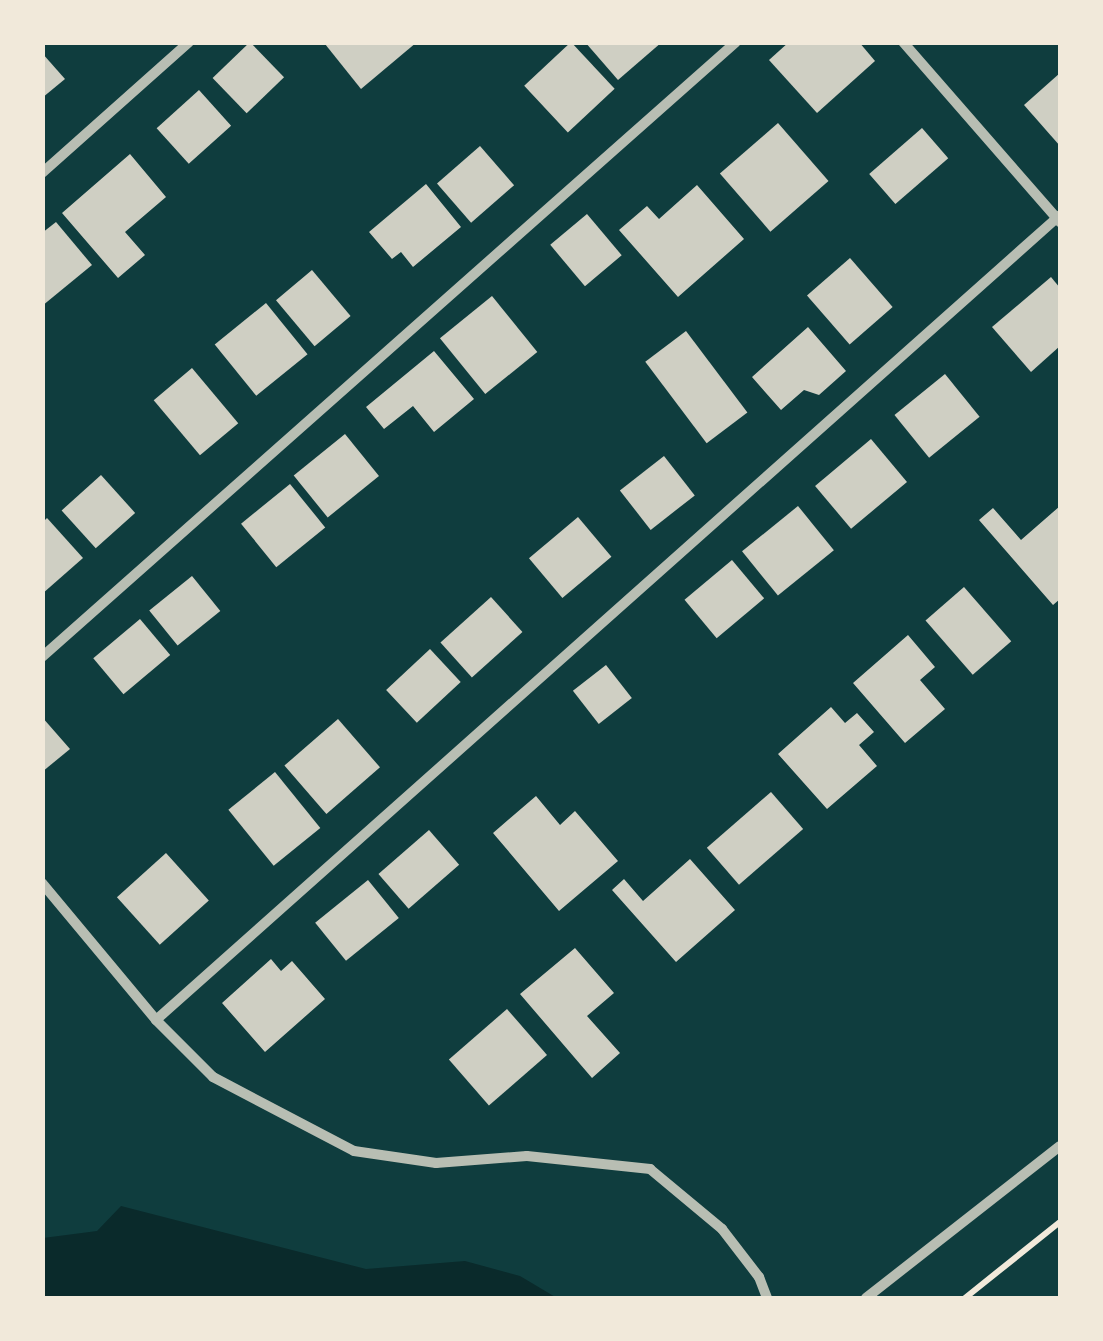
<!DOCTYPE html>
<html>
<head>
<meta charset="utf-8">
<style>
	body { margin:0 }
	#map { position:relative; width:1103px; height:1341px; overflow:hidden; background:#0f3d3e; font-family:Overpass,sans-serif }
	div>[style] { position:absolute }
	.water>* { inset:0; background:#0a2a2b }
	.building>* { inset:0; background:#cfcfc3; transform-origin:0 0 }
	.path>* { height:6px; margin:-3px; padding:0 3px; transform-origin:3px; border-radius:3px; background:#f1e9da }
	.minor>* { height:10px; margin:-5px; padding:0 5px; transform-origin:5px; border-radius:5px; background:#b8beb3 }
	span { translate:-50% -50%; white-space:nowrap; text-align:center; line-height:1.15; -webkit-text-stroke:9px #f1e9da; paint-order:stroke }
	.frame { position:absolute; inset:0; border:45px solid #f1e9da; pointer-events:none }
</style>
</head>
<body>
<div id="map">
	<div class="water">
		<i style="clip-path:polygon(121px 1206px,366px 1269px,465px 1261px,520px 1276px,557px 1298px,43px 1298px,43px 1238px,97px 1231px)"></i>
	</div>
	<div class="building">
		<i style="left:250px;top:42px;width:49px;height:52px;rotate:46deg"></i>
		<i style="clip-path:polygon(417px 42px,361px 89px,325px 44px,327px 42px)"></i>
		<i style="left:571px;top:42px;width:64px;height:64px;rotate:47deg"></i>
		<i style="clip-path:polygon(585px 42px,662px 42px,618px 80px)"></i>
		<i style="clip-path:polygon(789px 42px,859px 42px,875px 61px,817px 113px,769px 60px)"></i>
		<i style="clip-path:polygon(42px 53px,65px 79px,42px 98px)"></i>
		<i style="clip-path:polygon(1060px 73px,1060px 146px,1024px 105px)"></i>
		<i style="left:199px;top:90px;width:48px;height:57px;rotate:48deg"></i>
		<i style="left:778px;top:123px;width:77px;height:77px;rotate:49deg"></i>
		<i style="left:922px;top:128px;width:40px;height:70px;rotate:49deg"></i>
		<i style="left:480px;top:146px;width:52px;height:57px;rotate:49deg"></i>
		<i style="clip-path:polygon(130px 154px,166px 197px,125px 232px,145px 255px,118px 278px,62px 213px)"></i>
		<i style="clip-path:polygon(426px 184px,461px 227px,413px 267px,401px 252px,392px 259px,369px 232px)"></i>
		<i style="clip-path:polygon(697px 185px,744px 239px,678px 297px,619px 230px,647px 206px,659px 219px)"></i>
		<i style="left:587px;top:214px;width:54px;height:48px;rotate:50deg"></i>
		<i style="clip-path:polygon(56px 222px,92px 265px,42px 306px,42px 233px)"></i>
		<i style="left:850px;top:258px;width:65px;height:57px;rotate:49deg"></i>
		<i style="left:312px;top:270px;width:60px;height:47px;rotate:50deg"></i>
		<i style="clip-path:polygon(1051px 277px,1060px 288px,1060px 346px,1031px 372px,992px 327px)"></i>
		<i style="left:492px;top:296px;width:72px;height:67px;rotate:51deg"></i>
		<i style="left:266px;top:303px;width:66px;height:66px;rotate:51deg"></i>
		<i style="clip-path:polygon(808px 327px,846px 371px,819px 395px,804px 390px,781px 410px,752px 377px)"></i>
		<i style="left:686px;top:331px;width:102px;height:51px;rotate:53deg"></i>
		<i style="clip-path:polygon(434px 351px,474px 399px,434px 432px,413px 406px,384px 429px,366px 407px)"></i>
		<i style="left:192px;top:368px;width:72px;height:50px;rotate:50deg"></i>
		<i style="left:945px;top:374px;width:55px;height:65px;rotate:51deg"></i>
		<i style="left:345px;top:434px;width:54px;height:66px;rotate:51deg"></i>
		<i style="left:871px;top:439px;width:56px;height:73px;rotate:50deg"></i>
		<i style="left:664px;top:456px;width:50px;height:56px;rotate:52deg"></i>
		<i style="left:101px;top:475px;width:51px;height:53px;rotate:48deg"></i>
		<i style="left:290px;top:484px;width:56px;height:63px;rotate:51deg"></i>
		<i style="left:798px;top:506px;width:57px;height:72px;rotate:51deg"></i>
		<i style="clip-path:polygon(1060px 506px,1060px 599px,1053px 605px,979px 520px,993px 508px,1021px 540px)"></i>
		<i style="left:578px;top:517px;width:52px;height:64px;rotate:50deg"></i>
		<i style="clip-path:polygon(47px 518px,83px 558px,42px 594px,42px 523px)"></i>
		<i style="left:732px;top:560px;width:50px;height:62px;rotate:50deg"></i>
		<i style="left:192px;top:576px;width:45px;height:55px;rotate:51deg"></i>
		<i style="left:964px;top:587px;width:72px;height:51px;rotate:49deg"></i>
		<i style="left:491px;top:597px;width:47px;height:68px;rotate:48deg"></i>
		<i style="left:140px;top:619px;width:47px;height:61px;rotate:50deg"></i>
		<i style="clip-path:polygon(908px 635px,935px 667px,920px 680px,945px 709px,905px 743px,853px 683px)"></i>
		<i style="left:430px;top:649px;width:45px;height:60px;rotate:47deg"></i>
		<i style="left:606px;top:665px;width:42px;height:42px;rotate:52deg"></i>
		<i style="clip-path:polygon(831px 707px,845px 723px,857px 713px,874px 732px,859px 745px,877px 766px,827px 809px,778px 754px)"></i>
		<i style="clip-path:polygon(42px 717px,70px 749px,42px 772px)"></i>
		<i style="left:338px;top:719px;width:64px;height:71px;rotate:49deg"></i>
		<i style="left:275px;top:772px;width:72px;height:60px;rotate:51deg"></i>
		<i style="left:771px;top:792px;width:49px;height:85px;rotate:49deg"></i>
		<i style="clip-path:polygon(536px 796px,560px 825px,575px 811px,618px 861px,559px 911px,493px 833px)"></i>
		<i style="left:429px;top:830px;width:46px;height:67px;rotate:49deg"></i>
		<i style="left:166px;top:853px;width:64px;height:66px;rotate:48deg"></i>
		<i style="clip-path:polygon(690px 859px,735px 910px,676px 962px,612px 890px,624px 879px,643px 901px)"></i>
		<i style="left:368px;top:880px;width:49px;height:68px;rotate:51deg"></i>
		<i style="clip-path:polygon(575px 948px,614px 993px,587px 1016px,620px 1053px,592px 1078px,520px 994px)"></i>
		<i style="clip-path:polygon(271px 959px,281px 971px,292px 961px,325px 999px,265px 1052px,222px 1003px)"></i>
		<i style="left:507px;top:1009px;width:61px;height:77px;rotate:49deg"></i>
	</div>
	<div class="path">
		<i style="left:965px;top:1298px;width:122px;rotate:-38.7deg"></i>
	</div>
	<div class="minor">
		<i style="left:903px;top:42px;width:239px;rotate:48.9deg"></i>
		<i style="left:42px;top:173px;width:197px;rotate:-41.7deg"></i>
		<i style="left:42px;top:657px;width:927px;rotate:-41.55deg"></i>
		<i style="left:42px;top:883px;width:178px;rotate:50.2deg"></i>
		<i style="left:156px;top:1020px;width:81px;rotate:45deg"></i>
		<i style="left:213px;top:1077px;width:159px;rotate:27.7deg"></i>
		<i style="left:354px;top:1151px;width:83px;rotate:8.3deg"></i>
		<i style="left:436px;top:1163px;width:91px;rotate:-4.4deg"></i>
		<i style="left:527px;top:1156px;width:124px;rotate:6deg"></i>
		<i style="left:650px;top:1169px;width:94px;rotate:39.8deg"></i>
		<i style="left:722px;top:1229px;width:61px;rotate:52.4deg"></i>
		<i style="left:759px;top:1277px;width:22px;rotate:69deg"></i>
		<i style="left:156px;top:1020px;width:1210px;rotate:-41.68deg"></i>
		<i style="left:866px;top:1298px;width:246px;rotate:-38.1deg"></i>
	</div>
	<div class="frame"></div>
</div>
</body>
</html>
